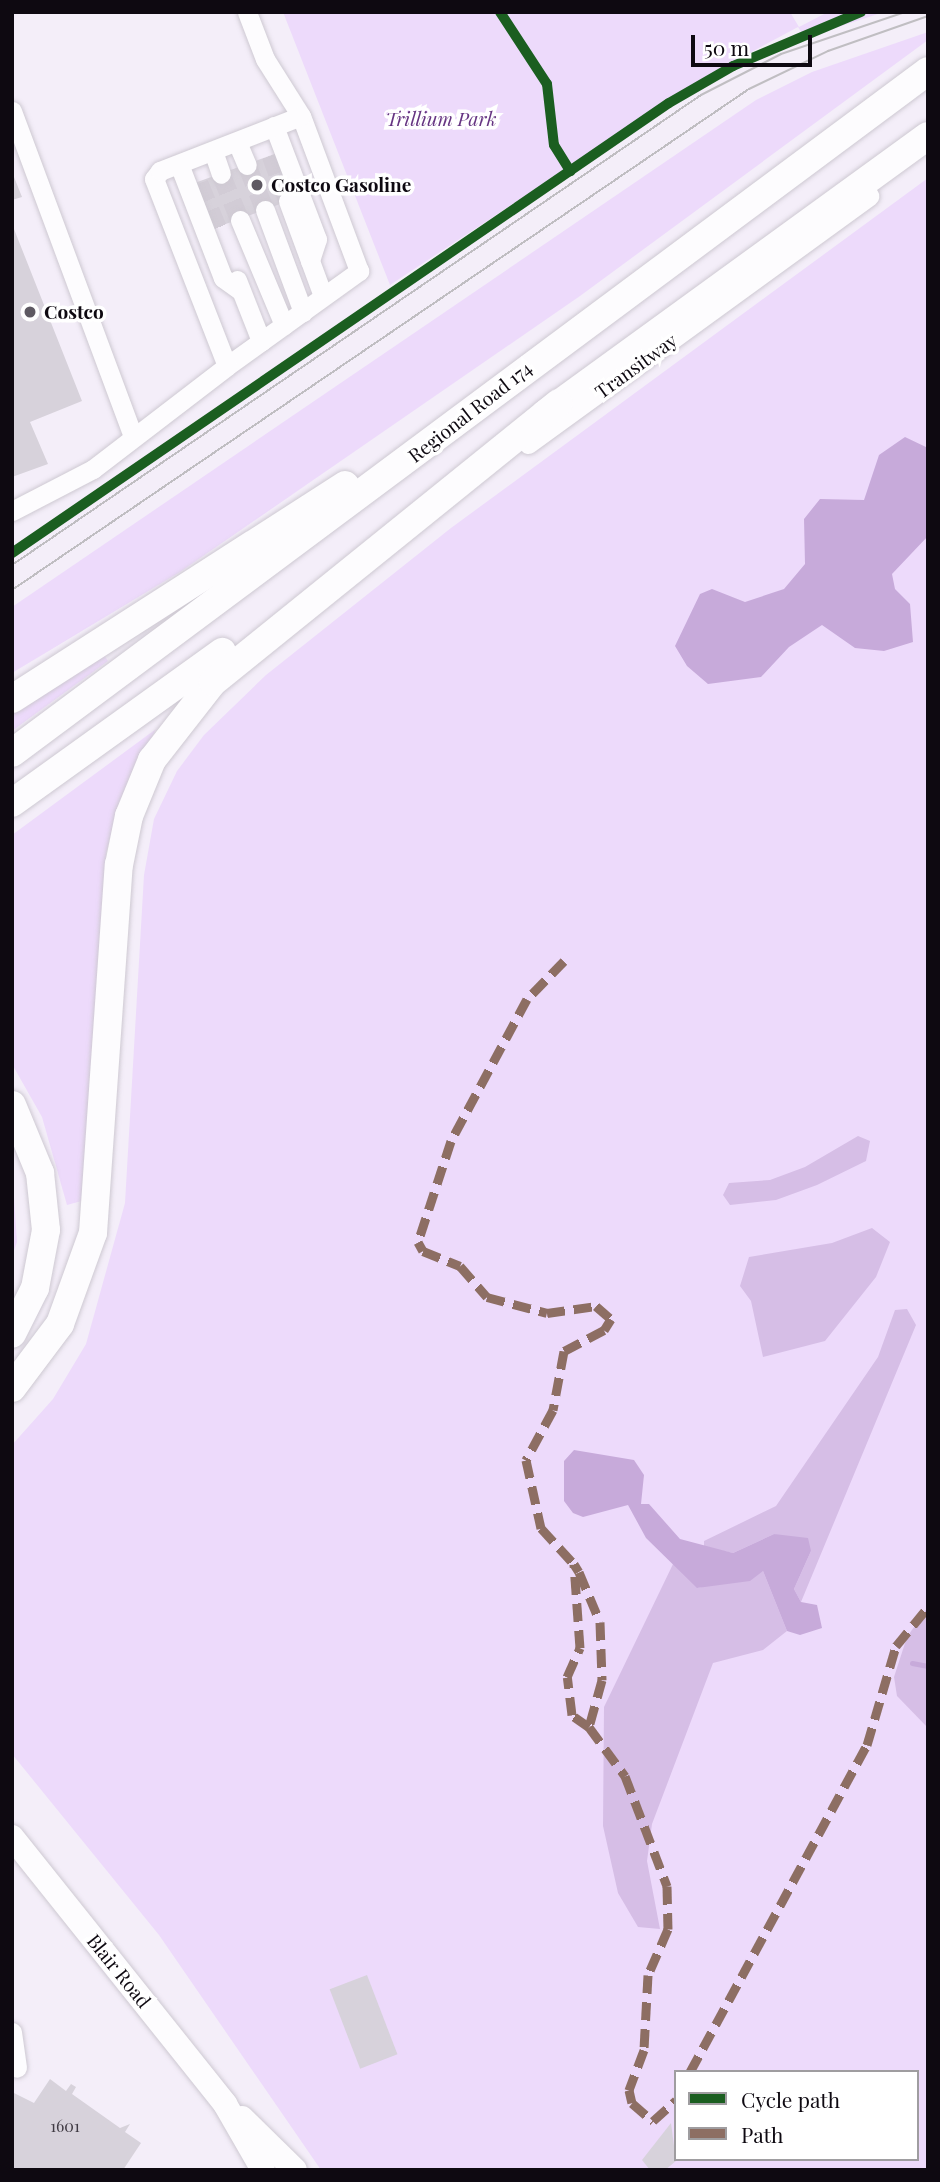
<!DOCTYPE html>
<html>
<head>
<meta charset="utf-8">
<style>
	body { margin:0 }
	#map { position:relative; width:940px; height:2182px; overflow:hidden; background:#f4eef9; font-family:"Playfair Display",serif }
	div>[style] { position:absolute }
	.green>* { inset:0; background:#eddafb }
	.forest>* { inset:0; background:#d6bee6 }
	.water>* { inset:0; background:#c7aada }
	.stream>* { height:5px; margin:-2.5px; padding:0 2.5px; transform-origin:2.5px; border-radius:2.5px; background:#c7aada }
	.building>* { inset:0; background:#d7d2db; transform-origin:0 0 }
	.minor-tunnel>* { height:19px; margin-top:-9.5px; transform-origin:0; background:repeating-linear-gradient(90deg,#d2ccd6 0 19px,transparent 0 29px) }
	.roads { filter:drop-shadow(0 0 2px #cec9d2) drop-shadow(0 0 2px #cec9d2) }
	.minor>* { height:19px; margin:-9.5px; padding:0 9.5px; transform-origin:9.5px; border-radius:9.5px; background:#fdfcfe }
	.major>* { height:24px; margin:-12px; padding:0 12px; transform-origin:12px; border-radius:12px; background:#fdfcfe }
	.highway>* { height:28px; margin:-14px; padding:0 14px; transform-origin:14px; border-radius:14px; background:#fdfcfe }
	.tram>* { height:2px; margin:-1px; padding:0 1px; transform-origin:1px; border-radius:1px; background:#c0bec2 }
	.quiet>* { height:9px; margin-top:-4.5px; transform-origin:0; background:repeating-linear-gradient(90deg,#8d6e63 0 18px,transparent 0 27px) }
	.cycleway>* { height:10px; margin:-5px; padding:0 5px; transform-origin:5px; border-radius:5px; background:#1b5e20 }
	.dots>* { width:19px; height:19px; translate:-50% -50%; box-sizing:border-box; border:4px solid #fff; border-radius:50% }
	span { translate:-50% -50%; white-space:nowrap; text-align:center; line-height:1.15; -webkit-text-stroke:7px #fff; paint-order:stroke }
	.number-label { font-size:16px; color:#403b44 }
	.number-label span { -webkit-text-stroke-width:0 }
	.park-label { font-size:19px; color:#663582; font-style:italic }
	.poi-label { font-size:19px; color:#0e0911; font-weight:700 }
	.left { translate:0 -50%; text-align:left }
	.street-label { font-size:19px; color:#0e0911 }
	.frame { position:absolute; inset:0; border:14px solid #0e0911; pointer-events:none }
	.legend { position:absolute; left:674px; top:2070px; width:245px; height:91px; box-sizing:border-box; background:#fff; border:2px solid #9f9da0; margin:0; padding:9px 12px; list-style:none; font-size:21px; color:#0e0911 }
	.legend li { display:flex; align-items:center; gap:14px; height:35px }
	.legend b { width:35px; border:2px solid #9f9da0 }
	.scale { position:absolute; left:691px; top:35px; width:121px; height:32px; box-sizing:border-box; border:4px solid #0e0911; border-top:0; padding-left:9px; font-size:21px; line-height:24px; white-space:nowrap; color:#0e0911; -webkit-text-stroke:5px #fff; paint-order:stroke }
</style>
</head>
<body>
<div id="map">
	<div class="green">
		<i style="clip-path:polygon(283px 12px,790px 12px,799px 27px,828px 12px,884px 12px,805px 38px,798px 27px,705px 77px,390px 285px)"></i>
		<i style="clip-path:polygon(928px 32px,928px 40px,580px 296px,180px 572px,12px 673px,12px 607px,756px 100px,812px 72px)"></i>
		<i style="clip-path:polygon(evenodd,928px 178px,928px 2170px,321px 2170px,159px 1935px,12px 1754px,12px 1445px,53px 1399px,86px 1344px,125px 1203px,144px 875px,154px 819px,177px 771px,204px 735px,266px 675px,451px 528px,928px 178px,676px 2072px,917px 2072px,917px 2159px,676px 2159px,676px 2072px)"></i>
		<i style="clip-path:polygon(102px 652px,108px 661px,12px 731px,12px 709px)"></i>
		<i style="clip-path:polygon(156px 729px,121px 799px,106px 853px,85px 1200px,67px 1205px,42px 1117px,12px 1064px,12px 835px)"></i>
		<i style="clip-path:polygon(12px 1168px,17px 1242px,12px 1256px)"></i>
	</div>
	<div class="forest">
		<i style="clip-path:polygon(858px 1136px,870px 1141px,866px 1161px,817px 1185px,776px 1200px,730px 1205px,723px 1195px,729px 1183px,770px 1180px,805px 1167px)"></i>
		<i style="clip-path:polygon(872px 1228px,890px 1242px,876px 1277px,825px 1341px,763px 1357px,751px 1301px,740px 1286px,749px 1257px,832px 1243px)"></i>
		<i style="clip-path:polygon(907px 1309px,916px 1325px,801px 1602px,794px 1589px,811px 1551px,774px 1534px,733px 1553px,704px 1547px,704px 1541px,776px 1506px,878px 1357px,895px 1310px)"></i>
		<i style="clip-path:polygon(674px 1562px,698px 1588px,763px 1571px,787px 1631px,763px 1650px,713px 1663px,652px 1824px,647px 1861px,660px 1929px,638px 1927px,618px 1893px,603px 1826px,604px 1707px)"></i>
		<i style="clip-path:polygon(928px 1607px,928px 1728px,897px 1696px,894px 1677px,907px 1637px)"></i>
	</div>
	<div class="water">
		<i style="clip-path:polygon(905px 437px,928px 448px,928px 536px,892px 574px,895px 589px,910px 604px,913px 642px,884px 651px,855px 648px,822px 625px,789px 647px,761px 677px,708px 684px,687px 666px,675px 646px,700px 594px,712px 589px,745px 602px,784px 589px,805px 564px,804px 519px,820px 499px,864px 500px,879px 455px)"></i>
		<i style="clip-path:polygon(574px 1450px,634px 1460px,644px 1475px,641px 1504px,649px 1504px,680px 1539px,733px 1553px,774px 1534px,808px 1538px,811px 1551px,794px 1589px,801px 1602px,817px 1605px,822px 1628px,800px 1635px,787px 1631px,763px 1571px,750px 1581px,697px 1588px,646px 1538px,628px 1505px,583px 1517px,573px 1513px,564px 1501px,564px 1461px)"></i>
	</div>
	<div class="stream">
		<i style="left:912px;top:1663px;width:16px;rotate:11deg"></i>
	</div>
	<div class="building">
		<i style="left:280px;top:152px;width:49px;height:96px;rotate:70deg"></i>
		<i style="clip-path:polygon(12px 172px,22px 197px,12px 200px)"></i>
		<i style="clip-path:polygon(12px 224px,82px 401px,30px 422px,48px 464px,12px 477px)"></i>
		<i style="left:367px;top:1975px;width:85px;height:40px;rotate:69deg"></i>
		<i style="clip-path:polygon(50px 2079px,66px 2091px,71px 2084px,76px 2087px,72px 2094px,120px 2128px,130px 2124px,125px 2132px,141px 2143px,123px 2170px,12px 2170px,12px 2092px,34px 2103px)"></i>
		<i style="clip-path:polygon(671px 2123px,676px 2161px,665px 2170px,650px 2170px,642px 2160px)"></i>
	</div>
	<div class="minor-tunnel">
		<i style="left:271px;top:155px;width:49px;rotate:69.7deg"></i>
		<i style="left:247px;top:165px;width:48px;rotate:68.2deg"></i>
		<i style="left:221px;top:174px;width:50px;rotate:67.6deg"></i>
		<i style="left:199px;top:183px;width:50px;rotate:67.6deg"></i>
	</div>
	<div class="roads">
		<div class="minor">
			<i style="left:12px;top:111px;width:345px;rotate:69.6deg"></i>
			<i style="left:274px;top:126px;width:121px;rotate:69.2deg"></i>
			<i style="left:317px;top:239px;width:23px;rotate:108deg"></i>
			<i style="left:237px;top:142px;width:25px;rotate:67deg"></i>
			<i style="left:213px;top:151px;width:24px;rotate:71deg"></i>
			<i style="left:179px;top:164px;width:122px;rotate:68.9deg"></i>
			<i style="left:223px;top:278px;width:22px;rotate:36deg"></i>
			<i style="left:288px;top:201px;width:101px;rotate:69.8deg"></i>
			<i style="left:265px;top:210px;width:109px;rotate:69.6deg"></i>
			<i style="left:240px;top:220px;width:114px;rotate:67.3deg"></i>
			<i style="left:237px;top:280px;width:66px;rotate:68.5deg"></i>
			<i style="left:227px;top:366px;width:163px;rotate:-35.7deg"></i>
			<i style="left:359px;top:271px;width:165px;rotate:-110.5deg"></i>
			<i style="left:301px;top:116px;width:67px;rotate:-122.3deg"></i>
			<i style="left:265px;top:59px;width:50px;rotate:-111deg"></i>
			<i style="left:528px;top:444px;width:422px;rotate:-36deg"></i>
			<i style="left:12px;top:511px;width:91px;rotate:-27.4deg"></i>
			<i style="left:93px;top:469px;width:169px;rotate:-37.5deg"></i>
			<i style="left:227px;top:366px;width:201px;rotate:-111.3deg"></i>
			<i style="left:154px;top:179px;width:10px;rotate:-53deg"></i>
			<i style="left:160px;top:171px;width:151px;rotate:-21.3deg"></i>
			<i style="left:12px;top:2032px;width:36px;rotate:82deg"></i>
		</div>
		<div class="major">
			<i style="left:12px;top:1837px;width:342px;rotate:51.4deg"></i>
			<i style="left:225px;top:2104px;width:76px;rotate:60.1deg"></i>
			<i style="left:242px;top:2118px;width:74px;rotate:44.5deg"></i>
		</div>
		<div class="highway">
			<i style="left:545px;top:414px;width:473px;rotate:-36deg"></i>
			<i style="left:12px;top:699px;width:396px;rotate:-32.7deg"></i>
			<i style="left:12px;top:753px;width:1142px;rotate:-36.67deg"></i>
			<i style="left:12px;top:803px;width:259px;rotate:-35.7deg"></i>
			<i style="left:12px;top:1105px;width:74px;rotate:67.6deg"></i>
			<i style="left:40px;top:1173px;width:57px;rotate:84deg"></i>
			<i style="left:46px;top:1230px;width:59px;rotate:100.7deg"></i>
			<i style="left:35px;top:1288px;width:51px;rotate:116.6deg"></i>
			<i style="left:12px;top:1388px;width:80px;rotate:-53.1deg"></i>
			<i style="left:60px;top:1324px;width:97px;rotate:-70.1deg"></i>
			<i style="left:93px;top:1233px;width:369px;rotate:-86deg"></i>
			<i style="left:119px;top:865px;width:50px;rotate:-78.5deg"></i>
			<i style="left:129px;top:816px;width:61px;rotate:-67.7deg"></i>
			<i style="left:152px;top:760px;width:99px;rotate:-52deg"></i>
			<i style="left:213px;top:682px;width:444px;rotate:-38.9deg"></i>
		</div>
	</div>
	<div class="tram">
		<i style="left:12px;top:565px;width:834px;rotate:-34.3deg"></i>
		<i style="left:701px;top:95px;width:90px;rotate:-27.1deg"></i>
		<i style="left:781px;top:54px;width:131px;rotate:-18.7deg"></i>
		<i style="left:12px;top:590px;width:891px;rotate:-34.21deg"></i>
		<i style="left:749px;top:89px;width:88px;rotate:-25.7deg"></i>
		<i style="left:828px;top:51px;width:106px;rotate:-19.3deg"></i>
	</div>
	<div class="quiet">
		<i style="left:564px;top:961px;width:53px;rotate:134.2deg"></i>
		<i style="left:527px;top:999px;width:161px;rotate:118.2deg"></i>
		<i style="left:451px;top:1141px;width:106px;rotate:108.1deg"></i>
		<i style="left:418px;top:1242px;width:10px;rotate:61deg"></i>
		<i style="left:423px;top:1251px;width:40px;rotate:22deg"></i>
		<i style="left:460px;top:1266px;width:41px;rotate:48.9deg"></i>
		<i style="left:487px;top:1297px;width:62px;rotate:14.9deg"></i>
		<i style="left:547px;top:1313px;width:49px;rotate:-8.1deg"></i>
		<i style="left:596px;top:1306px;width:20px;rotate:41deg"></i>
		<i style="left:611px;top:1319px;width:13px;rotate:122deg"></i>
		<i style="left:604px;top:1330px;width:45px;rotate:152.3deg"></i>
		<i style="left:564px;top:1351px;width:60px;rotate:100.6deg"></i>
		<i style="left:553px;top:1410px;width:57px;rotate:118.4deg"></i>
		<i style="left:526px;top:1460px;width:70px;rotate:77.6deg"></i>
		<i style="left:541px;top:1528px;width:49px;rotate:47.5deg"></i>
		<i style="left:574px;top:1564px;width:9px;rotate:58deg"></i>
		<i style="left:579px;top:1572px;width:54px;rotate:67.2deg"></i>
		<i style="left:600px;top:1622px;width:58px;rotate:88deg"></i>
		<i style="left:602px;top:1680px;width:49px;rotate:105.5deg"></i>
		<i style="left:589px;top:1727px;width:21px;rotate:-145deg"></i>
		<i style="left:572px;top:1715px;width:38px;rotate:-97deg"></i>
		<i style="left:567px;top:1677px;width:32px;rotate:-66deg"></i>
		<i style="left:580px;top:1648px;width:84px;rotate:-94.1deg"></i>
		<i style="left:589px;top:1727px;width:61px;rotate:53.7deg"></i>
		<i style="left:625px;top:1776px;width:118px;rotate:69.1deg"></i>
		<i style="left:667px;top:1886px;width:43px;rotate:88.7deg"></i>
		<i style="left:668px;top:1929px;width:50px;rotate:113.5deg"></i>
		<i style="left:648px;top:1975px;width:75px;rotate:93.1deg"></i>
		<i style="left:644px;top:2050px;width:43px;rotate:110.6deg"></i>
		<i style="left:629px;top:2090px;width:13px;rotate:77deg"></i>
		<i style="left:632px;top:2103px;width:28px;rotate:41deg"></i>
		<i style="left:653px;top:2121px;width:31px;rotate:-42deg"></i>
		<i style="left:690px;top:2072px;width:372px;rotate:-61.6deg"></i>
		<i style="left:867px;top:1745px;width:103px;rotate:-73.7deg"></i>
		<i style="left:896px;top:1646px;width:50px;rotate:-50.6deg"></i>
	</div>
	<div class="cycleway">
		<i style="left:500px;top:12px;width:86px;rotate:56.9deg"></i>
		<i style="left:547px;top:84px;width:61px;rotate:83.5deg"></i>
		<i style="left:554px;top:145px;width:31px;rotate:58deg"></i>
		<i style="left:12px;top:553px;width:796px;rotate:-34.41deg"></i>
		<i style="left:669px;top:103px;width:74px;rotate:-30deg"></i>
		<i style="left:733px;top:66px;width:139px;rotate:-22.9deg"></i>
	</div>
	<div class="dots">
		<i style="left:257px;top:185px;background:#5e5962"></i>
		<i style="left:30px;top:312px;background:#5e5962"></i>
	</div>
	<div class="number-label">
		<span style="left:65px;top:2126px">1601</span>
	</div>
	<div class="park-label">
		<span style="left:441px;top:119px">Trillium Park</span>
	</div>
	<div class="poi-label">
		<span class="left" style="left:271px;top:185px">Costco Gasoline</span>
		<span class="left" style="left:44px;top:312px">Costco</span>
	</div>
	<div class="street-label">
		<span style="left:636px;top:366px;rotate:-36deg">Transitway</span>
		<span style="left:470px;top:412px;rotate:-38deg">Regional Road 174</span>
		<span style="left:119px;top:1971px;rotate:51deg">Blair Road</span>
	</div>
	<div class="frame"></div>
	<ul class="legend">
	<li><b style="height:9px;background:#1b5e20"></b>Cycle path</li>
	<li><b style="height:9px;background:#8d6e63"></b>Path</li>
	</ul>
	<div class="scale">50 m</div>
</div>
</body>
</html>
